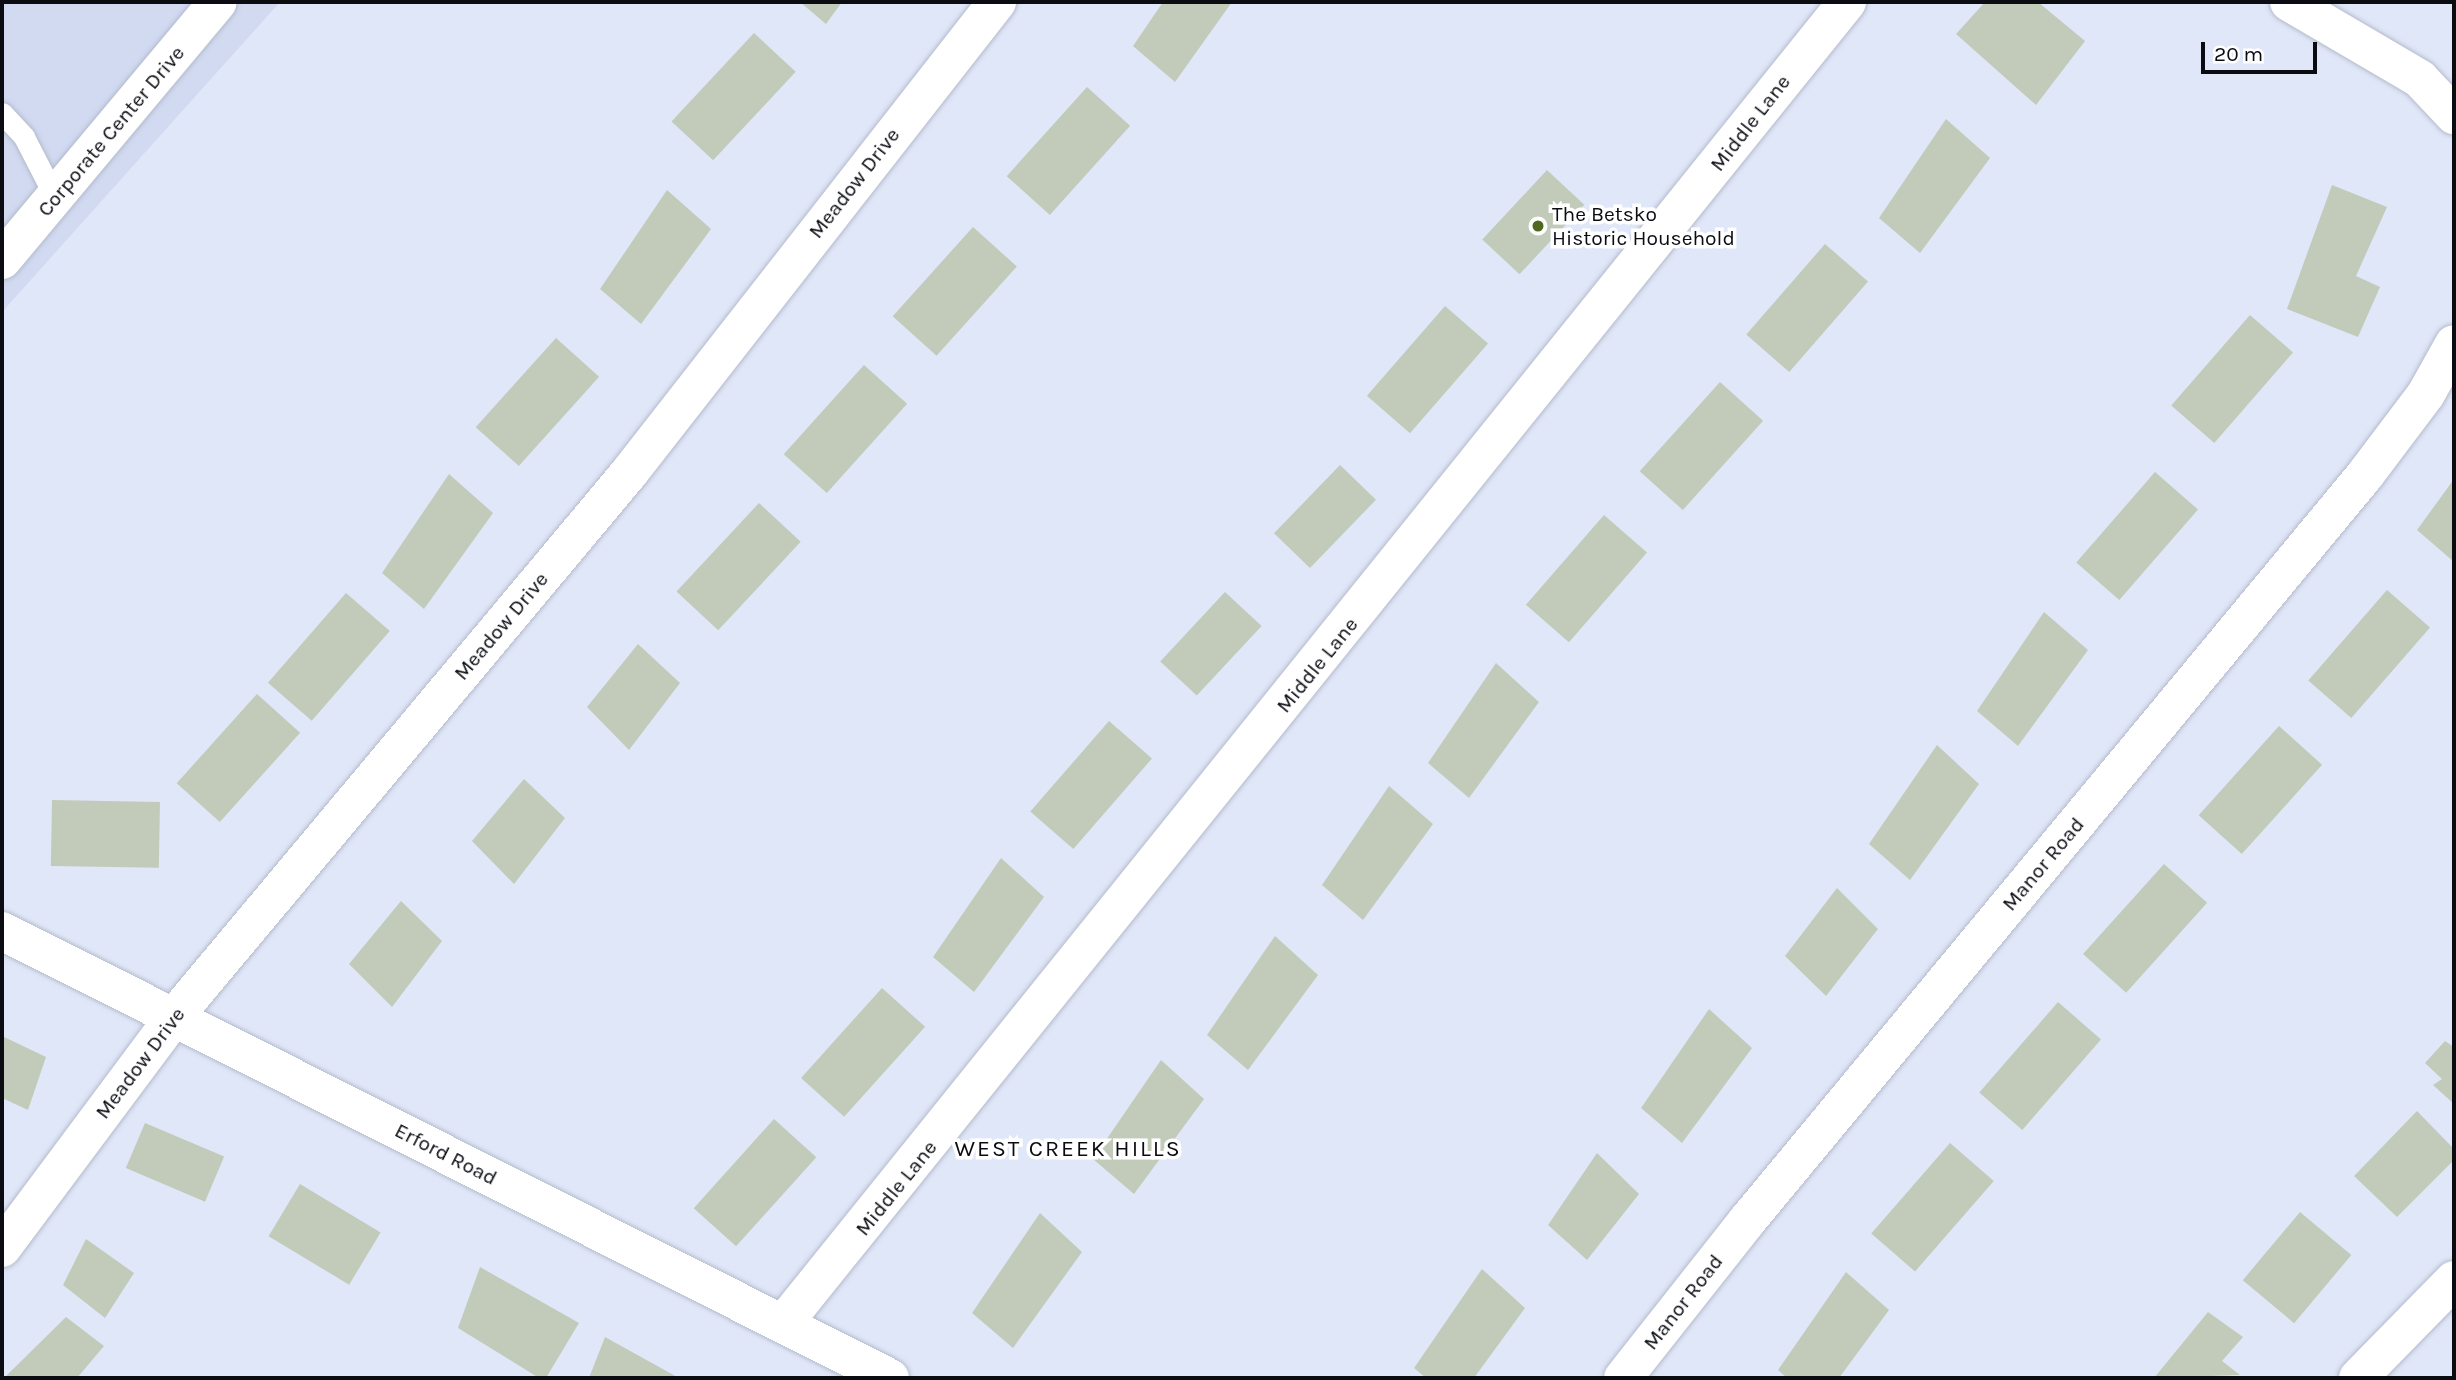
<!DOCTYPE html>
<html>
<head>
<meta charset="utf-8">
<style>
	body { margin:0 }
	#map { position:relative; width:2456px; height:1380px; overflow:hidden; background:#e0e7f8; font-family:Karla,sans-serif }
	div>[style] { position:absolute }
	.built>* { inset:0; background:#d1daf1 }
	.building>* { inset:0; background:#c2cbba; transform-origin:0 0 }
	.roads { filter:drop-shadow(0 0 2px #b4bbcc) drop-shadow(0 0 2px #b4bbcc) }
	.lane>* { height:21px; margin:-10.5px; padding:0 10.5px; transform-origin:10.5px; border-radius:10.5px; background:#fff }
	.street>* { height:38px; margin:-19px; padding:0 19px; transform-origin:19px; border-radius:19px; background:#fff }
	.secondary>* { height:38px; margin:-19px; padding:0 19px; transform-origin:19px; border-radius:19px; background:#fff }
	.dots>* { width:19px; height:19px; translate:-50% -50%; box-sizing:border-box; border:4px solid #fff; border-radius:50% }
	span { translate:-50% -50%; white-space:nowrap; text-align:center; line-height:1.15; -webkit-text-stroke:7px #fff; paint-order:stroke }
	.street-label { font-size:21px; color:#0a0c12 }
	.poi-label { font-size:21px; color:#0a0c12 }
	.left { translate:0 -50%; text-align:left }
	.neighbourhood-label { font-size:23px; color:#0a0c12; letter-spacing:2px }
	.frame { position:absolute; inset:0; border:4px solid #0a0c12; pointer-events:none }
	.scale { position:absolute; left:2201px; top:42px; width:116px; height:32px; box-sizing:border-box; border:4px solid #0a0c12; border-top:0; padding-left:9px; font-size:21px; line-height:24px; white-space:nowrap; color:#0a0c12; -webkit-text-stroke:5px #fff; paint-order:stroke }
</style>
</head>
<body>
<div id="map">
	<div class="built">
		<i style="clip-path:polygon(2px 2px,280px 2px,2px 312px)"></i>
	</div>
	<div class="building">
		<i style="clip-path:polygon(800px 2px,842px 2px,826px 24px)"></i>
		<i style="clip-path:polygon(1163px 2px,1232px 2px,1175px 82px,1133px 46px)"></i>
		<i style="clip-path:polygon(1985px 2px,2038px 2px,2085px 41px,2036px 105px,1956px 34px)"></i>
		<i style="left:754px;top:33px;width:57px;height:121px;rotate:43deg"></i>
		<i style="left:1087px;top:87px;width:58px;height:120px;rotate:42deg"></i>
		<i style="clip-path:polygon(1946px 119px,1990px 158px,1920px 253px,1879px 218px)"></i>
		<i style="left:1547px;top:170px;width:51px;height:95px;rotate:43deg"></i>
		<i style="clip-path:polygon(2332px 185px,2387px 207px,2356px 276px,2380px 287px,2358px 337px,2287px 309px)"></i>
		<i style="clip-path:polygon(667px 190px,711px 229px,641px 324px,600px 289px)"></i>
		<i style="left:973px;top:227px;width:59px;height:120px;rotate:42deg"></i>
		<i style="left:1825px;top:244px;width:57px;height:120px;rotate:41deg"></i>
		<i style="left:1445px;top:306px;width:57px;height:119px;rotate:41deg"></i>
		<i style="left:2250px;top:315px;width:57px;height:120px;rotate:41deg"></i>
		<i style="left:556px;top:338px;width:58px;height:120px;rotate:42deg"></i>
		<i style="left:864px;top:365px;width:58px;height:120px;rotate:42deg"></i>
		<i style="left:1720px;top:382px;width:58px;height:120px;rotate:42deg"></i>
		<i style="left:1340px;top:465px;width:50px;height:95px;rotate:44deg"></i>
		<i style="left:2155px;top:472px;width:57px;height:120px;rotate:41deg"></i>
		<i style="clip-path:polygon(449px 474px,493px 513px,424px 609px,382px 573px)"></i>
		<i style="clip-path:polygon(2454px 479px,2454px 562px,2417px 530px)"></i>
		<i style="left:759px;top:503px;width:57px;height:121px;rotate:43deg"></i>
		<i style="left:1604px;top:515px;width:57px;height:119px;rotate:41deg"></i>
		<i style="left:2387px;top:590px;width:57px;height:120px;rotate:41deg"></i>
		<i style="left:1225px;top:592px;width:50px;height:95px;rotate:43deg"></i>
		<i style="left:346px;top:593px;width:58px;height:119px;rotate:41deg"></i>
		<i style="clip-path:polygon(2044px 612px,2088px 650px,2018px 746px,1977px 711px)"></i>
		<i style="clip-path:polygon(638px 644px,680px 683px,629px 750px,587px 707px)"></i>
		<i style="clip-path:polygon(1496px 663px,1539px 702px,1469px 798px,1428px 763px)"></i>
		<i style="left:257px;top:694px;width:58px;height:120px;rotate:42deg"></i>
		<i style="left:1109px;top:721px;width:57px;height:120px;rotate:41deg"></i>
		<i style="left:2279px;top:726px;width:58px;height:120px;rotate:42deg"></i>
		<i style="clip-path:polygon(1937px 745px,1979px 784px,1910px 880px,1869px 844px)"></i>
		<i style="clip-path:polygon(524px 779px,565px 818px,514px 884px,472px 841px)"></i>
		<i style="clip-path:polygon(1389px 786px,1433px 824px,1363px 920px,1322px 885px)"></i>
		<i style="left:52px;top:800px;width:108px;height:66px;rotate:1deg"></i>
		<i style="clip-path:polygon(1001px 858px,1044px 897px,974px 992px,933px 957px)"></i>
		<i style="left:2164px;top:864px;width:58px;height:121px;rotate:42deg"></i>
		<i style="clip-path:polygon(1837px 888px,1878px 929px,1826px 996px,1785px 956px)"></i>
		<i style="clip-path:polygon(401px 901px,442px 941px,392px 1007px,349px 964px)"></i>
		<i style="clip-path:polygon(1275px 936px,1318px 975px,1248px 1070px,1207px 1035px)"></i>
		<i style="left:882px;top:988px;width:58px;height:121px;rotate:42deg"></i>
		<i style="left:2058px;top:1002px;width:57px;height:120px;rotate:41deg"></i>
		<i style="clip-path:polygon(1709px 1009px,1752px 1048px,1682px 1143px,1641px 1108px)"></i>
		<i style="clip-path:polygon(2px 1036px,46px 1057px,28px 1110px,2px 1098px)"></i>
		<i style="clip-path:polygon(2445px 1041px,2454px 1047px,2454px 1104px,2433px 1085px,2442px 1079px,2425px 1063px)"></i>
		<i style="clip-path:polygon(1161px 1060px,1204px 1099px,1134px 1194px,1093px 1159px)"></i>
		<i style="clip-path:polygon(2417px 1111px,2454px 1149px,2454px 1160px,2397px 1217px,2354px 1176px)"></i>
		<i style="left:774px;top:1119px;width:57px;height:120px;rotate:42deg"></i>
		<i style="left:145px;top:1123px;width:86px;height:49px;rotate:23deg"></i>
		<i style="left:1950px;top:1143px;width:58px;height:120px;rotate:41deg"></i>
		<i style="clip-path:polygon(1597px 1153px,1639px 1194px,1587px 1260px,1548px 1225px)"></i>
		<i style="left:300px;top:1184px;width:94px;height:61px;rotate:31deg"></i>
		<i style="left:2300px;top:1212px;width:67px;height:89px;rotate:40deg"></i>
		<i style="clip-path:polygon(1040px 1213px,1082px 1252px,1013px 1348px,972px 1313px)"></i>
		<i style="clip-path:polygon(86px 1239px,134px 1273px,105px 1318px,63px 1285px)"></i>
		<i style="clip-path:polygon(480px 1267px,579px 1323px,546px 1378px,539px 1378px,458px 1328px)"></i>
		<i style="clip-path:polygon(1482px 1269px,1525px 1308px,1474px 1378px,1426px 1378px,1414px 1368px)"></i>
		<i style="clip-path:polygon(1846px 1272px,1889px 1310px,1839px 1378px,1787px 1378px,1778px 1370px)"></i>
		<i style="clip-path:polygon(2208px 1312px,2243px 1337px,2222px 1361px,2240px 1375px,2154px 1378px)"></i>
		<i style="clip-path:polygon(66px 1317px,104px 1346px,77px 1378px,4px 1378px)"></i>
		<i style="clip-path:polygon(605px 1337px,679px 1378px,589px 1378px)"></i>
	</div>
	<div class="roads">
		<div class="lane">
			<i style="left:2px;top:113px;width:33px;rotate:47deg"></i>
			<i style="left:24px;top:137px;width:70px;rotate:62.7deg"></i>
		</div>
		<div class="street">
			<i style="left:2289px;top:2px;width:152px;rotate:30.4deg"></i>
			<i style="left:2420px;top:79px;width:50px;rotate:46.6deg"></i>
			<i style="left:2px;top:260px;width:336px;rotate:-50.1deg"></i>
			<i style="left:2px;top:1248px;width:288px;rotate:-53.3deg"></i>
			<i style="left:174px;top:1017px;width:709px;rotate:-50.09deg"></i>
			<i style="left:629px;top:473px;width:598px;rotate:-52deg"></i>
			<i style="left:783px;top:1324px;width:1697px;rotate:-51.17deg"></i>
			<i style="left:1623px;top:1378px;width:200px;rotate:-51.7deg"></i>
			<i style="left:1747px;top:1221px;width:969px;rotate:-50.36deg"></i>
			<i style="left:2365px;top:475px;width:101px;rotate:-53deg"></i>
			<i style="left:2426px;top:394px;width:57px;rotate:-60.8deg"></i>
			<i style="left:2358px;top:1378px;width:137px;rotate:-45.6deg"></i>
		</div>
		<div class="secondary">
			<i style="left:2px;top:931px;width:994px;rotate:26.72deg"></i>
		</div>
	</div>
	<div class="dots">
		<i style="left:1538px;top:226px;background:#4c691d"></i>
	</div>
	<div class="street-label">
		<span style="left:1750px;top:123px;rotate:-52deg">Middle Lane</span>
		<span style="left:111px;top:131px;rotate:-50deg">Corporate Center Drive</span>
		<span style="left:854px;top:183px;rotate:-52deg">Meadow Drive</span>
		<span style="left:501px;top:626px;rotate:-50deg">Meadow Drive</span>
		<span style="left:1317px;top:665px;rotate:-51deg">Middle Lane</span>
		<span style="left:2043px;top:864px;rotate:-50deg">Manor Road</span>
		<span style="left:140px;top:1063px;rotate:-53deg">Meadow Drive</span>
		<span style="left:446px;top:1154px;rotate:27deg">Erford Road</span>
		<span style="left:896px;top:1188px;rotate:-51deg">Middle Lane</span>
		<span style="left:1683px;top:1302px;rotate:-52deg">Manor Road</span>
	</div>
	<div class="poi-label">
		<span class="left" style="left:1552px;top:226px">The Betsko<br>Historic Household</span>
	</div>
	<div class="neighbourhood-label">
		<span style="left:1068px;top:1149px">WEST CREEK HILLS</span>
	</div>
	<div class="frame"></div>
	<div class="scale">20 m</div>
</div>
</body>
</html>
